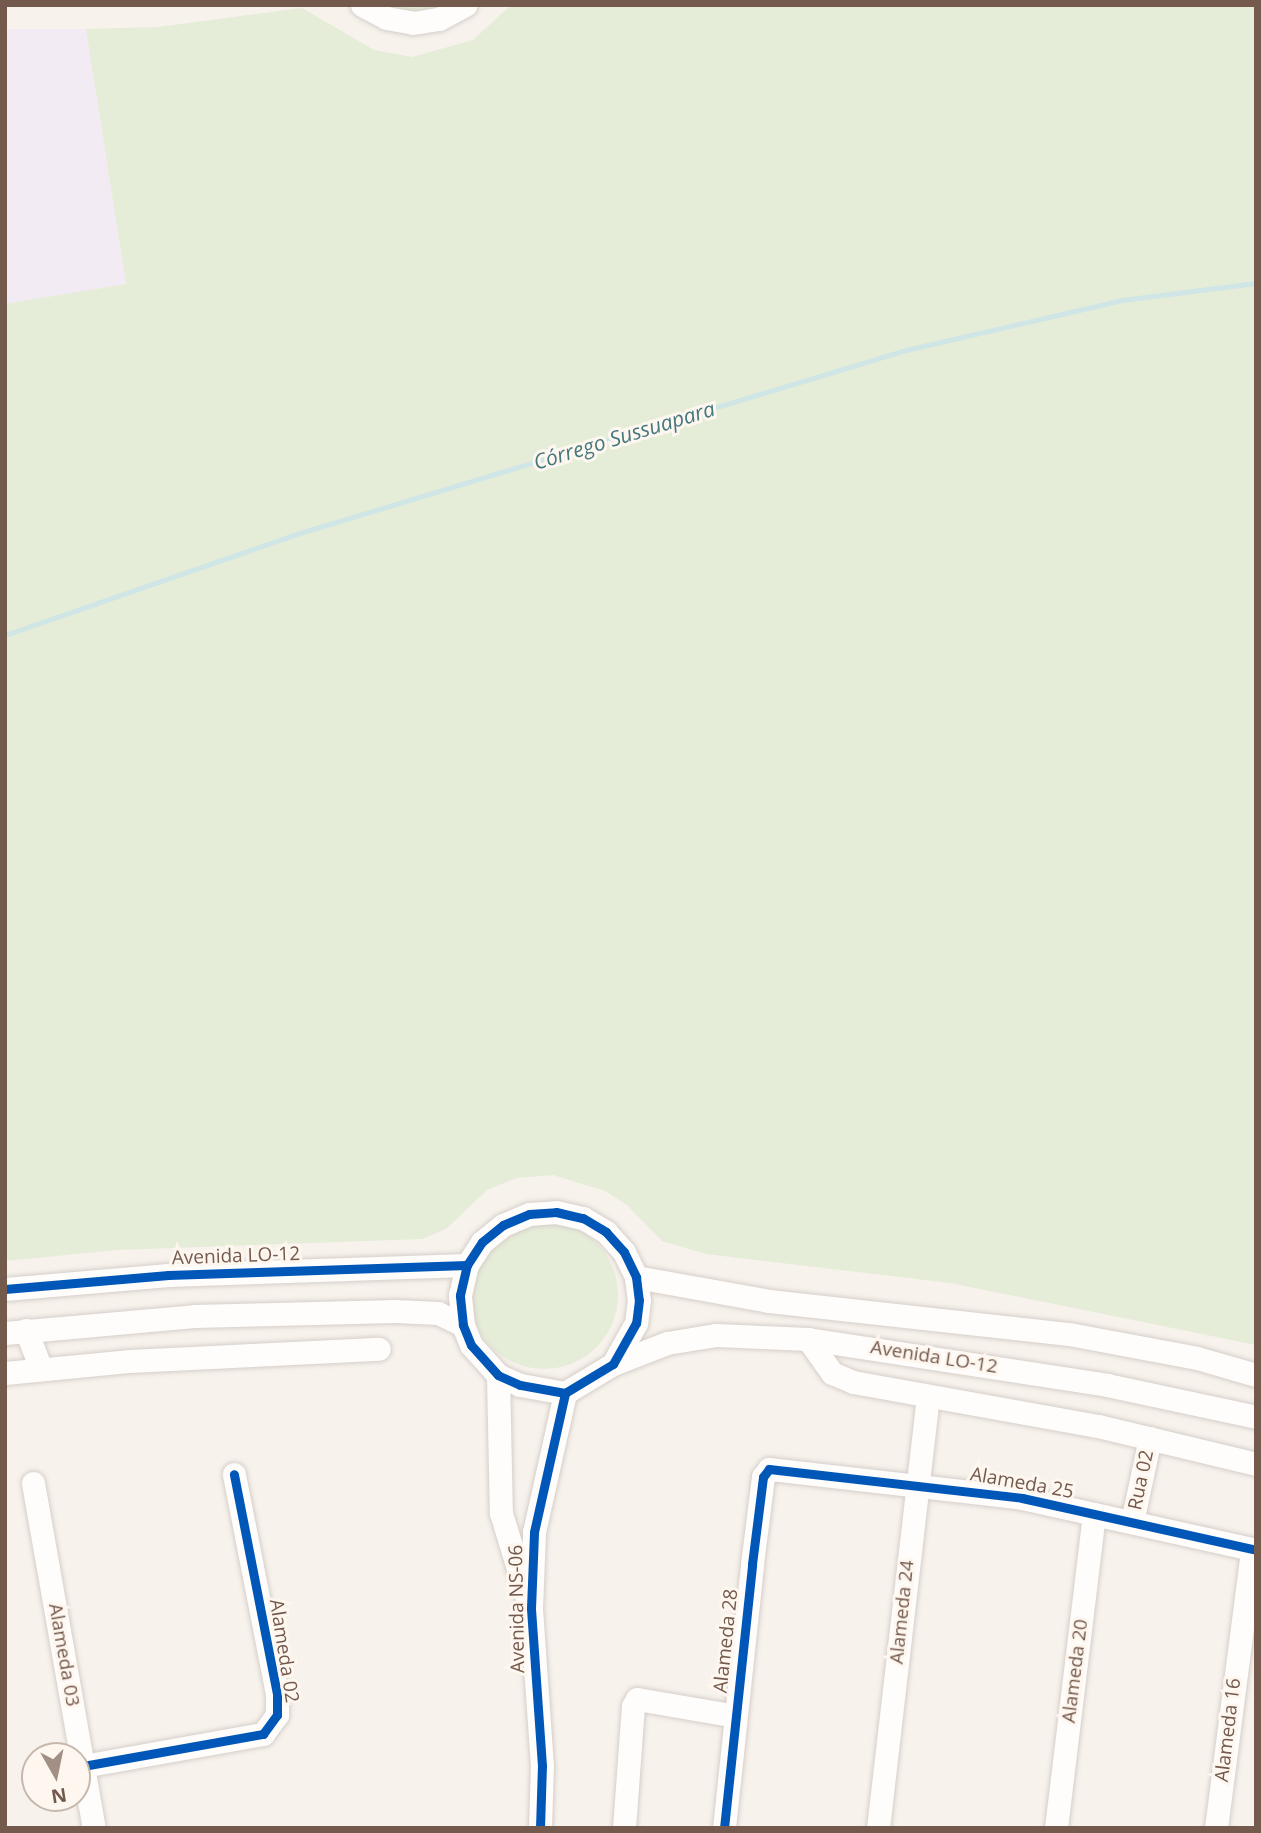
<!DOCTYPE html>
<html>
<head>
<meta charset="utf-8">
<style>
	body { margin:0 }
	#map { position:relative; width:1261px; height:1833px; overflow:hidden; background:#f7f2ec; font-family:"Open Sans",sans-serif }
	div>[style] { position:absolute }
	.education>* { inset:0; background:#f3ebf3 }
	.green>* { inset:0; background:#e5edd8 }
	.round { border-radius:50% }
	.stream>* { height:5px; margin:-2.5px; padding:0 2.5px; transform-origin:2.5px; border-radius:2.5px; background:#cfe5e6 }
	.roads { filter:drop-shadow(0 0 2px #d6cec9) drop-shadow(0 0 2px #d6cec9) }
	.minor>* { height:23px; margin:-11.5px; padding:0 11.5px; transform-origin:11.5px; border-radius:11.5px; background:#fefdfc }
	.cycleway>* { height:9px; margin:-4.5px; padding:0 4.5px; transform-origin:4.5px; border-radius:4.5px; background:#0057b8 }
	span { translate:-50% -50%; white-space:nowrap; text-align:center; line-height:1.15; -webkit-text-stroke:6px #fef7ef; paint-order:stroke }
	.street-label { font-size:19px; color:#74594d }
	.water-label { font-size:21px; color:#45787f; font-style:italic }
	.frame { position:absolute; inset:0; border:7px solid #74594d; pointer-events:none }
	.north { position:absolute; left:21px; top:1742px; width:70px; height:70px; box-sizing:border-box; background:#fef7ef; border:2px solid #c7b8ae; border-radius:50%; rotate:171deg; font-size:19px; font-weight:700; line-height:28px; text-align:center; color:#74594d }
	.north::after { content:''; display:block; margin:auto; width:24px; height:32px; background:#a28f85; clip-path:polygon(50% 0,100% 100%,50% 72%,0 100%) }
</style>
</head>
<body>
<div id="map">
	<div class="education">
		<i style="clip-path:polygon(5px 29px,86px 29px,126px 284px,5px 304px)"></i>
	</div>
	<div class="green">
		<i style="clip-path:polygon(383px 5px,443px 5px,416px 12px)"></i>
		<i style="clip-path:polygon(511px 5px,1256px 5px,1256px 1345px,950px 1283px,706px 1254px,662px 1241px,627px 1205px,605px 1191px,553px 1175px,517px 1178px,487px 1190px,446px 1229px,422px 1239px,117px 1250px,5px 1261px,5px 304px,126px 284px,86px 29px,158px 27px,302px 8px,374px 50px,412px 57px,473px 40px)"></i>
		<i class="round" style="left:470px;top:1221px;width:148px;height:148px"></i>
	</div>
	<div class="stream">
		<i style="left:5px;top:635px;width:315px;rotate:-19.1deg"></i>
		<i style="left:303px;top:532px;width:630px;rotate:-16.8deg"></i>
		<i style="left:906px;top:350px;width:222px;rotate:-13deg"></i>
		<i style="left:1122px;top:300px;width:135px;rotate:-7.2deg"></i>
	</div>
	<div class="roads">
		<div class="minor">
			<i style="left:362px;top:5px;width:27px;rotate:28deg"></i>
			<i style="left:386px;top:18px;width:27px;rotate:10deg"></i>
			<i style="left:413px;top:23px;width:26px;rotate:-9deg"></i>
			<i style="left:439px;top:19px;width:30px;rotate:-28deg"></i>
			<i style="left:556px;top:1212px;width:28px;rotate:13deg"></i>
			<i style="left:583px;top:1218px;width:27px;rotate:31deg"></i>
			<i style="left:606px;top:1232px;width:27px;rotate:48deg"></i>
			<i style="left:624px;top:1252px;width:28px;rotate:64deg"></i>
			<i style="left:636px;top:1277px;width:23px;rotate:83deg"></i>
			<i style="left:639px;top:1300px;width:23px;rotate:97deg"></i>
			<i style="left:636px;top:1323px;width:47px;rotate:119.3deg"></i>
			<i style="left:613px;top:1364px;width:56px;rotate:148.9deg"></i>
			<i style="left:565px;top:1393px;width:46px;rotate:-169.9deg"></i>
			<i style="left:520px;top:1385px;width:24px;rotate:-156deg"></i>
			<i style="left:498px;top:1375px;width:40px;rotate:-132deg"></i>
			<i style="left:471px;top:1345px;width:22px;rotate:-112deg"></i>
			<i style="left:463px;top:1325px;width:30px;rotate:-96deg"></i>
			<i style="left:460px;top:1295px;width:31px;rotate:-77deg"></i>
			<i style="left:467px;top:1265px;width:27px;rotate:-57deg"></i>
			<i style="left:482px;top:1242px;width:27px;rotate:-39deg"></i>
			<i style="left:503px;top:1225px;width:28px;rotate:-23deg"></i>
			<i style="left:529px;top:1214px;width:27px;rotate:-4deg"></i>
			<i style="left:636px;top:1277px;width:135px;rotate:10.2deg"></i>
			<i style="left:769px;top:1301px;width:302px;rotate:6.3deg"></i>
			<i style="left:1069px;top:1334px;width:130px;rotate:10.6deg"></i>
			<i style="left:1197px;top:1358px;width:61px;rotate:16.1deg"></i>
			<i style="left:5px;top:1289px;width:164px;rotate:-4.9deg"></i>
			<i style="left:168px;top:1275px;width:299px;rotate:-1.9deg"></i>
			<i style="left:26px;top:1330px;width:42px;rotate:69deg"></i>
			<i style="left:5px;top:1333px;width:190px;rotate:-5.1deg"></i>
			<i style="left:194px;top:1316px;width:201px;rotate:-1.4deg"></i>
			<i style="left:395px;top:1311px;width:43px;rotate:2.7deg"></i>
			<i style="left:438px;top:1313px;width:28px;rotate:26deg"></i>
			<i style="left:808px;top:1339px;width:42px;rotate:54.8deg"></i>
			<i style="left:832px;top:1373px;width:23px;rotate:23deg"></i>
			<i style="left:853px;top:1382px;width:249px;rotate:10.2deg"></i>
			<i style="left:1098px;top:1426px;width:163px;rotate:13.5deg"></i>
			<i style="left:613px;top:1364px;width:58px;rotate:-21.3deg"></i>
			<i style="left:667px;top:1343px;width:50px;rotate:-9.3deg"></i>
			<i style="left:716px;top:1335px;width:92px;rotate:2.5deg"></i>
			<i style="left:808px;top:1339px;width:303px;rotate:8.7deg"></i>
			<i style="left:1107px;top:1385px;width:152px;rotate:12.1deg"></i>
			<i style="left:5px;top:1373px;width:126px;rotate:-5.5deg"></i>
			<i style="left:130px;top:1361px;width:249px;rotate:-2.8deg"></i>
			<i style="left:498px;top:1375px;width:138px;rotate:88.8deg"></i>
			<i style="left:501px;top:1513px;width:89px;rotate:73deg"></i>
			<i style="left:33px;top:1483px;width:350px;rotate:80deg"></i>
			<i style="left:1132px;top:1522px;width:86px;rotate:-77.9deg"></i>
			<i style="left:83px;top:1766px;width:183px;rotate:-10.1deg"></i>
			<i style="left:263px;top:1734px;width:24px;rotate:-54deg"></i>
			<i style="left:277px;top:1715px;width:21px;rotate:-90deg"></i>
			<i style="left:277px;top:1694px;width:224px;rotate:-101.1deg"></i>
			<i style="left:540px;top:1828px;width:62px;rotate:-88.2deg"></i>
			<i style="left:542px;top:1766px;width:158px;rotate:-94deg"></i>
			<i style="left:531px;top:1608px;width:76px;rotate:-87.7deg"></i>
			<i style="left:534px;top:1532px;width:142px;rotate:-77.4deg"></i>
			<i style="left:624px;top:1828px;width:122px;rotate:-85.8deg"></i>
			<i style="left:633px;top:1706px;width:8px;rotate:-60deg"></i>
			<i style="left:637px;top:1699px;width:100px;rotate:9.7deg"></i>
			<i style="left:724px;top:1828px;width:265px;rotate:-83.9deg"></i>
			<i style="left:752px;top:1564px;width:88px;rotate:-82.8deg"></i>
			<i style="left:763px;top:1477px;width:10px;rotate:-53deg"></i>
			<i style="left:769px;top:1469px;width:255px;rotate:6.5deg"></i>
			<i style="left:1022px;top:1498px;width:240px;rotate:12.5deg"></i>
			<i style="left:878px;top:1828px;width:435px;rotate:-83.4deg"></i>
			<i style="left:1056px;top:1828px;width:316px;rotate:-83.1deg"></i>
			<i style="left:1216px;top:1828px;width:281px;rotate:-82.6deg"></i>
		</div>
	</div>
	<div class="cycleway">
		<i style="left:556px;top:1212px;width:28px;rotate:13deg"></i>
		<i style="left:583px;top:1218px;width:27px;rotate:31deg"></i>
		<i style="left:606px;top:1232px;width:27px;rotate:48deg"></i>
		<i style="left:624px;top:1252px;width:28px;rotate:64deg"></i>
		<i style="left:636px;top:1277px;width:23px;rotate:83deg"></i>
		<i style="left:639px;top:1300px;width:23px;rotate:97deg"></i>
		<i style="left:636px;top:1323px;width:47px;rotate:119.3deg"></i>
		<i style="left:613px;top:1364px;width:56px;rotate:148.9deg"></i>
		<i style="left:565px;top:1393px;width:46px;rotate:-169.9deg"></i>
		<i style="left:520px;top:1385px;width:24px;rotate:-156deg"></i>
		<i style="left:498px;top:1375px;width:40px;rotate:-132deg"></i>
		<i style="left:471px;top:1345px;width:22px;rotate:-112deg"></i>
		<i style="left:463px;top:1325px;width:30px;rotate:-96deg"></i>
		<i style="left:460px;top:1295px;width:31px;rotate:-77deg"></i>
		<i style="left:467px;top:1265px;width:27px;rotate:-57deg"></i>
		<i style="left:482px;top:1242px;width:27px;rotate:-39deg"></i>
		<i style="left:503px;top:1225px;width:28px;rotate:-23deg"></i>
		<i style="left:529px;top:1214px;width:27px;rotate:-4deg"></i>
		<i style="left:5px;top:1289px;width:164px;rotate:-4.9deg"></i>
		<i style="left:168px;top:1275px;width:299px;rotate:-1.9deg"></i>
		<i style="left:83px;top:1766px;width:183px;rotate:-10.1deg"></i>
		<i style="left:263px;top:1734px;width:24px;rotate:-54deg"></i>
		<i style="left:277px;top:1715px;width:21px;rotate:-90deg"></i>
		<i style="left:277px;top:1694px;width:224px;rotate:-101.1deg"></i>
		<i style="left:540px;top:1828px;width:62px;rotate:-88.2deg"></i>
		<i style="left:542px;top:1766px;width:158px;rotate:-94deg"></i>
		<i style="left:531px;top:1608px;width:76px;rotate:-87.7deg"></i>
		<i style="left:534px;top:1532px;width:142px;rotate:-77.4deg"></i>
		<i style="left:724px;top:1828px;width:265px;rotate:-83.9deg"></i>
		<i style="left:752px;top:1564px;width:88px;rotate:-82.8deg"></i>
		<i style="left:763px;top:1477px;width:10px;rotate:-53deg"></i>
		<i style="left:769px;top:1469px;width:255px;rotate:6.5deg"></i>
		<i style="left:1022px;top:1498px;width:240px;rotate:12.5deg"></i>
	</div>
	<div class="street-label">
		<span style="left:236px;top:1256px;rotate:-2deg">Avenida LO-12</span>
		<span style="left:934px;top:1357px;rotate:9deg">Avenida LO-12</span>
		<span style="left:1141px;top:1480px;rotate:-78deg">Rua 02</span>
		<span style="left:1022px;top:1483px;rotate:10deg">Alameda 25</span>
		<span style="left:517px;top:1609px;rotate:-91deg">Avenida NS-06</span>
		<span style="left:902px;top:1612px;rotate:-84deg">Alameda 24</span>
		<span style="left:726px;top:1641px;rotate:-84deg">Alameda 28</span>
		<span style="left:284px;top:1651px;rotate:81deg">Alameda 02</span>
		<span style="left:64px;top:1655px;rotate:80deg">Alameda 03</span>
		<span style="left:1075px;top:1671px;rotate:-83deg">Alameda 20</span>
		<span style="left:1228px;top:1730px;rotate:-83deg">Alameda 16</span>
	</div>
	<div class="water-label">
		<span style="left:624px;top:435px;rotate:-17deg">Córrego Sussuapara</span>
	</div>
	<div class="frame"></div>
	<div class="north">N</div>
</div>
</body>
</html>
